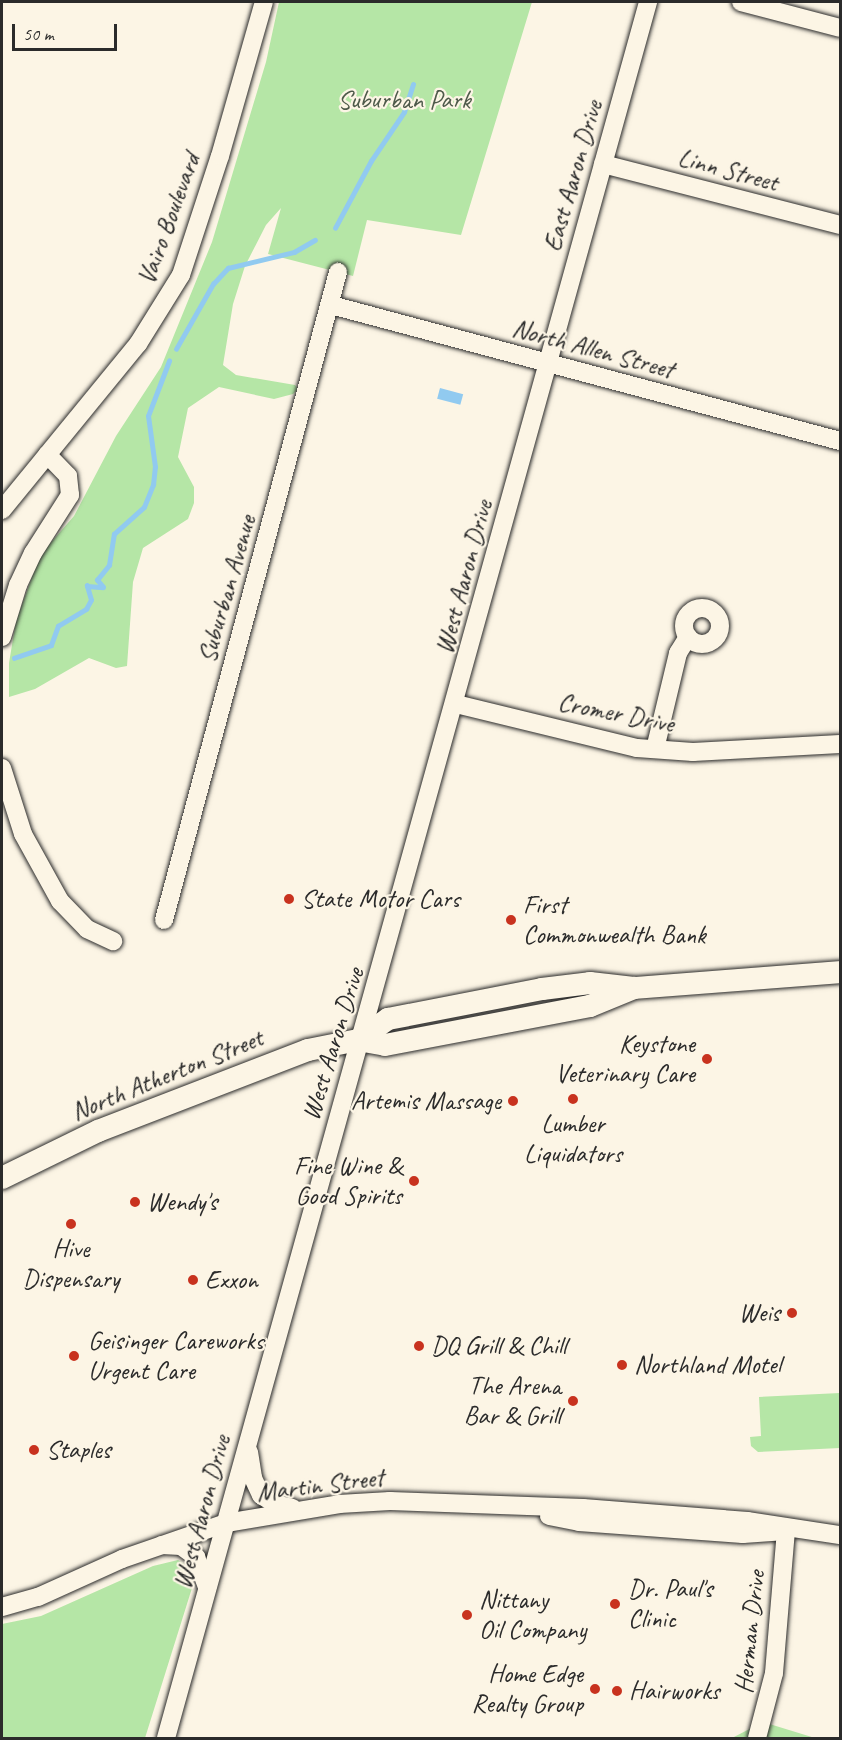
<!DOCTYPE html>
<html>
<head>
<meta charset="utf-8">
<style>
	body { margin:0 }
	#map { position:relative; width:842px; height:1740px; overflow:hidden; background:#fcf5e5; font-family:Caveat,sans-serif }
	div>[style] { position:absolute }
	.green>* { inset:0; background:#b5e6a6 }
	.water>* { inset:0; background:#91caf0; transform-origin:0 0 }
	.stream>* { height:4.5px; margin:-2.25px; padding:0 2.25px; transform-origin:2.25px; border-radius:2.25px; background:#91caf0 }
	.roads { filter:drop-shadow(0 0 2px #2b2b2b) drop-shadow(0 0 2px #2b2b2b) }
	.minor>* { height:18px; margin:-9px; padding:0 9px; transform-origin:9px; border-radius:9px; background:#fcf5e5 }
	.minor>.ring { margin:-9px; padding:0; box-sizing:content-box; background:none; border:18px solid #fcf5e5; border-radius:50% }
	.major>* { height:22px; margin:-11px; padding:0 11px; transform-origin:11px; border-radius:11px; background:#fcf5e5 }
	.dots>* { width:16px; height:16px; translate:-50% -50%; box-sizing:border-box; border:3px solid #fcf5e5; border-radius:50% }
	span { translate:-50% -50%; white-space:nowrap; text-align:center; line-height:1.15; -webkit-text-stroke:4.5px #fcf5e5; paint-order:stroke }
	.park-label { font-size:26px; color:#4e5a4a }
	.street-label { font-size:26px; color:#2b2b2b }
	.poi-label { font-size:26px; color:#2b2b2b }
	.left { translate:0 -50%; text-align:left }
	.right { translate:-100% -50%; text-align:right }
	.frame { position:absolute; inset:0; border:3px solid #2b2b2b; pointer-events:none }
	.scale { position:absolute; left:12px; top:24px; width:105px; height:27px; box-sizing:border-box; border:3px solid #2b2b2b; border-top:0; padding-left:8px; font-size:18px; line-height:21px; white-space:nowrap; color:#2b2b2b; -webkit-text-stroke:4px #fcf5e5; paint-order:stroke }
</style>
</head>
<body>
<div id="map">
	<div class="green">
		<i style="clip-path:polygon(279px 2px,532px 2px,461px 235px,367px 220px,353px 276px,268px 254px,281px 208px,266px 225px,245px 266px,233px 304px,223px 365px,236px 375px,295px 385px,298px 389px,293px 394px,274px 399px,219px 387px,188px 408px,178px 457px,194px 487px,194px 503px,188px 519px,143px 548px,133px 582px,127px 666px,116px 668px,89px 658px,35px 689px,9px 697px,9px 663px,16px 621px,36px 566px,47px 547px,74px 516px,116px 436px,161px 367px,212px 242px,266px 62px)"></i>
		<i style="clip-path:polygon(840px 1393px,840px 1448px,758px 1452px,751px 1446px,750px 1437px,761px 1436px,759px 1397px)"></i>
		<i style="clip-path:polygon(178px 1560px,191px 1569px,192px 1588px,145px 1738px,2px 1738px,2px 1624px,41px 1616px,153px 1566px)"></i>
		<i style="clip-path:polygon(763px 1722px,815px 1738px,732px 1738px)"></i>
	</div>
	<div class="water">
		<i style="left:440px;top:388px;width:24px;height:11px;rotate:15deg"></i>
	</div>
	<div class="stream">
		<i style="left:335px;top:228px;width:76px;rotate:-61.8deg"></i>
		<i style="left:371px;top:161px;width:59px;rotate:-56deg"></i>
		<i style="left:404px;top:112px;width:29px;rotate:-72deg"></i>
		<i style="left:176px;top:349px;width:75px;rotate:-60.4deg"></i>
		<i style="left:213px;top:284px;width:22px;rotate:-47deg"></i>
		<i style="left:228px;top:268px;width:68px;rotate:-13.6deg"></i>
		<i style="left:294px;top:252px;width:24px;rotate:-30deg"></i>
		<i style="left:14px;top:658px;width:39px;rotate:-19deg"></i>
		<i style="left:51px;top:645px;width:20px;rotate:-70deg"></i>
		<i style="left:58px;top:626px;width:33px;rotate:-31deg"></i>
		<i style="left:86px;top:609px;width:10px;rotate:-61deg"></i>
		<i style="left:91px;top:600px;width:15px;rotate:-106deg"></i>
		<i style="left:87px;top:586px;width:16px;rotate:4deg"></i>
		<i style="left:103px;top:587px;width:9px;rotate:-131deg"></i>
		<i style="left:97px;top:580px;width:19px;rotate:-51deg"></i>
		<i style="left:109px;top:565px;width:31px;rotate:-81deg"></i>
		<i style="left:114px;top:534px;width:40px;rotate:-42deg"></i>
		<i style="left:144px;top:507px;width:24px;rotate:-68deg"></i>
		<i style="left:153px;top:485px;width:18px;rotate:-84deg"></i>
		<i style="left:155px;top:467px;width:51px;rotate:-97.8deg"></i>
		<i style="left:148px;top:416px;width:59px;rotate:-69.1deg"></i>
	</div>
	<div class="roads">
		<div class="minor">
			<i style="left:741px;top:2px;width:102px;rotate:14.7deg"></i>
			<i style="left:603px;top:164px;width:245px;rotate:14.4deg"></i>
			<i style="left:331px;top:305px;width:527px;rotate:14.96deg"></i>
			<i style="left:2px;top:510px;width:215px;rotate:-50.7deg"></i>
			<i style="left:138px;top:344px;width:81px;rotate:-58.1deg"></i>
			<i style="left:181px;top:275px;width:125px;rotate:-71.9deg"></i>
			<i style="left:220px;top:156px;width:160px;rotate:-74.1deg"></i>
			<i class="ring" style="left:684px;top:608px;width:18px;height:18px"></i>
			<i style="left:2px;top:637px;width:54px;rotate:-72.9deg"></i>
			<i style="left:18px;top:585px;width:35px;rotate:-65deg"></i>
			<i style="left:33px;top:553px;width:69px;rotate:-57.5deg"></i>
			<i style="left:70px;top:495px;width:19px;rotate:-96deg"></i>
			<i style="left:68px;top:476px;width:30px;rotate:-134deg"></i>
			<i style="left:456px;top:704px;width:186px;rotate:13.7deg"></i>
			<i style="left:637px;top:748px;width:56px;rotate:4.1deg"></i>
			<i style="left:693px;top:752px;width:147px;rotate:-3.1deg"></i>
			<i style="left:655px;top:749px;width:99px;rotate:-76.5deg"></i>
			<i style="left:678px;top:653px;width:19px;rotate:-58deg"></i>
			<i style="left:2px;top:768px;width:69px;rotate:72.3deg"></i>
			<i style="left:23px;top:834px;width:77px;rotate:61.1deg"></i>
			<i style="left:60px;top:901px;width:39px;rotate:46deg"></i>
			<i style="left:87px;top:929px;width:29px;rotate:25deg"></i>
			<i style="left:164px;top:920px;width:671px;rotate:-74.97deg"></i>
			<i style="left:249px;top:1452px;width:26px;rotate:81deg"></i>
			<i style="left:253px;top:1478px;width:19px;rotate:65deg"></i>
			<i style="left:261px;top:1495px;width:17px;rotate:33deg"></i>
			<i style="left:275px;top:1504px;width:18px;rotate:13deg"></i>
			<i style="left:549px;top:1516px;width:31px;rotate:11deg"></i>
			<i style="left:579px;top:1522px;width:164px;rotate:4.2deg"></i>
			<i style="left:743px;top:1534px;width:32px;rotate:-4deg"></i>
			<i style="left:162px;top:1545px;width:19px;rotate:3deg"></i>
			<i style="left:181px;top:1546px;width:19px;rotate:36deg"></i>
			<i style="left:196px;top:1557px;width:33px;rotate:70deg"></i>
			<i style="left:2px;top:1607px;width:37px;rotate:-16deg"></i>
			<i style="left:38px;top:1597px;width:92px;rotate:-24.3deg"></i>
			<i style="left:122px;top:1559px;width:110px;rotate:-19.1deg"></i>
			<i style="left:226px;top:1523px;width:115px;rotate:-9.5deg"></i>
			<i style="left:339px;top:1504px;width:51px;rotate:-3.4deg"></i>
			<i style="left:390px;top:1501px;width:193px;rotate:2.1deg"></i>
			<i style="left:583px;top:1508px;width:165px;rotate:4.5deg"></i>
			<i style="left:747px;top:1521px;width:94px;rotate:8.6deg"></i>
			<i style="left:166px;top:1738px;width:1802px;rotate:-74.48deg"></i>
			<i style="left:757px;top:1738px;width:67px;rotate:-75.3deg"></i>
			<i style="left:774px;top:1673px;width:144px;rotate:-85.2deg"></i>
		</div>
		<div class="major">
			<i style="left:358px;top:1040px;width:37px;rotate:-35deg"></i>
			<i style="left:388px;top:1019px;width:157px;rotate:-11deg"></i>
			<i style="left:542px;top:989px;width:48px;rotate:-7.1deg"></i>
			<i style="left:590px;top:983px;width:44px;rotate:6.5deg"></i>
			<i style="left:634px;top:988px;width:207px;rotate:-4.4deg"></i>
			<i style="left:2px;top:1178px;width:107px;rotate:-26.1deg"></i>
			<i style="left:98px;top:1131px;width:225px;rotate:-21.1deg"></i>
			<i style="left:308px;top:1050px;width:51px;rotate:-11.3deg"></i>
			<i style="left:358px;top:1040px;width:27px;rotate:10deg"></i>
			<i style="left:385px;top:1045px;width:209px;rotate:-10.8deg"></i>
			<i style="left:590px;top:1006px;width:48px;rotate:-22.2deg"></i>
		</div>
	</div>
	<div class="dots">
		<i style="left:289px;top:899px;background:#c8321e"></i>
		<i style="left:511px;top:920px;background:#c8321e"></i>
		<i style="left:707px;top:1059px;background:#c8321e"></i>
		<i style="left:573px;top:1099px;background:#c8321e"></i>
		<i style="left:513px;top:1101px;background:#c8321e"></i>
		<i style="left:414px;top:1181px;background:#c8321e"></i>
		<i style="left:135px;top:1202px;background:#c8321e"></i>
		<i style="left:71px;top:1224px;background:#c8321e"></i>
		<i style="left:193px;top:1280px;background:#c8321e"></i>
		<i style="left:792px;top:1313px;background:#c8321e"></i>
		<i style="left:419px;top:1346px;background:#c8321e"></i>
		<i style="left:74px;top:1356px;background:#c8321e"></i>
		<i style="left:622px;top:1365px;background:#c8321e"></i>
		<i style="left:573px;top:1401px;background:#c8321e"></i>
		<i style="left:34px;top:1450px;background:#c8321e"></i>
		<i style="left:615px;top:1604px;background:#c8321e"></i>
		<i style="left:467px;top:1615px;background:#c8321e"></i>
		<i style="left:595px;top:1689px;background:#c8321e"></i>
		<i style="left:617px;top:1691px;background:#c8321e"></i>
	</div>
	<div class="park-label">
		<span style="left:404px;top:100px">Suburban Park</span>
	</div>
	<div class="street-label">
		<span style="left:728px;top:170px;rotate:15deg">Linn Street</span>
		<span style="left:573px;top:176px;rotate:-74deg">East Aaron Drive</span>
		<span style="left:169px;top:219px;rotate:-70deg">Vairo Boulevard</span>
		<span style="left:593px;top:349px;rotate:15deg">North Allen Street</span>
		<span style="left:464px;top:577px;rotate:-75deg">West Aaron Drive</span>
		<span style="left:227px;top:589px;rotate:-74deg">Suburban Avenue</span>
		<span style="left:616px;top:713px;rotate:11deg">Cromer Drive</span>
		<span style="left:333px;top:1044px;rotate:-73deg">West Aaron Drive</span>
		<span style="left:167px;top:1075px;rotate:-22deg">North Atherton Street</span>
		<span style="left:320px;top:1485px;rotate:-7deg">Martin Street</span>
		<span style="left:202px;top:1512px;rotate:-75deg">West Aaron Drive</span>
		<span style="left:750px;top:1632px;rotate:-84deg">Herman Drive</span>
	</div>
	<div class="poi-label">
		<span class="left" style="left:301px;top:899px">State Motor Cars</span>
		<span class="left" style="left:523px;top:920px">First<br>Commonwealth Bank</span>
		<span class="right" style="left:695px;top:1059px">Keystone<br>Veterinary Care</span>
		<span class="right" style="left:501px;top:1101px">Artemis Massage</span>
		<span style="left:573px;top:1139px">Lumber<br>Liquidators</span>
		<span class="right" style="left:402px;top:1181px">Fine Wine &amp;<br>Good Spirits</span>
		<span class="left" style="left:147px;top:1202px">Wendy's</span>
		<span style="left:71px;top:1264px">Hive<br>Dispensary</span>
		<span class="left" style="left:205px;top:1280px">Exxon</span>
		<span class="right" style="left:780px;top:1313px">Weis</span>
		<span class="left" style="left:88px;top:1356px">Geisinger Careworks<br>Urgent Care</span>
		<span class="left" style="left:431px;top:1346px">DQ Grill &amp; Chill</span>
		<span class="left" style="left:634px;top:1365px">Northland Motel</span>
		<span class="right" style="left:561px;top:1401px">The Arena<br>Bar &amp; Grill</span>
		<span class="left" style="left:46px;top:1450px">Staples</span>
		<span class="left" style="left:628px;top:1604px">Dr. Paul's<br>Clinic</span>
		<span class="left" style="left:479px;top:1615px">Nittany<br>Oil Company</span>
		<span class="right" style="left:583px;top:1689px">Home Edge<br>Realty Group</span>
		<span class="left" style="left:629px;top:1691px">Hairworks</span>
	</div>
	<div class="frame"></div>
	<div class="scale">50 m</div>
</div>
</body>
</html>
